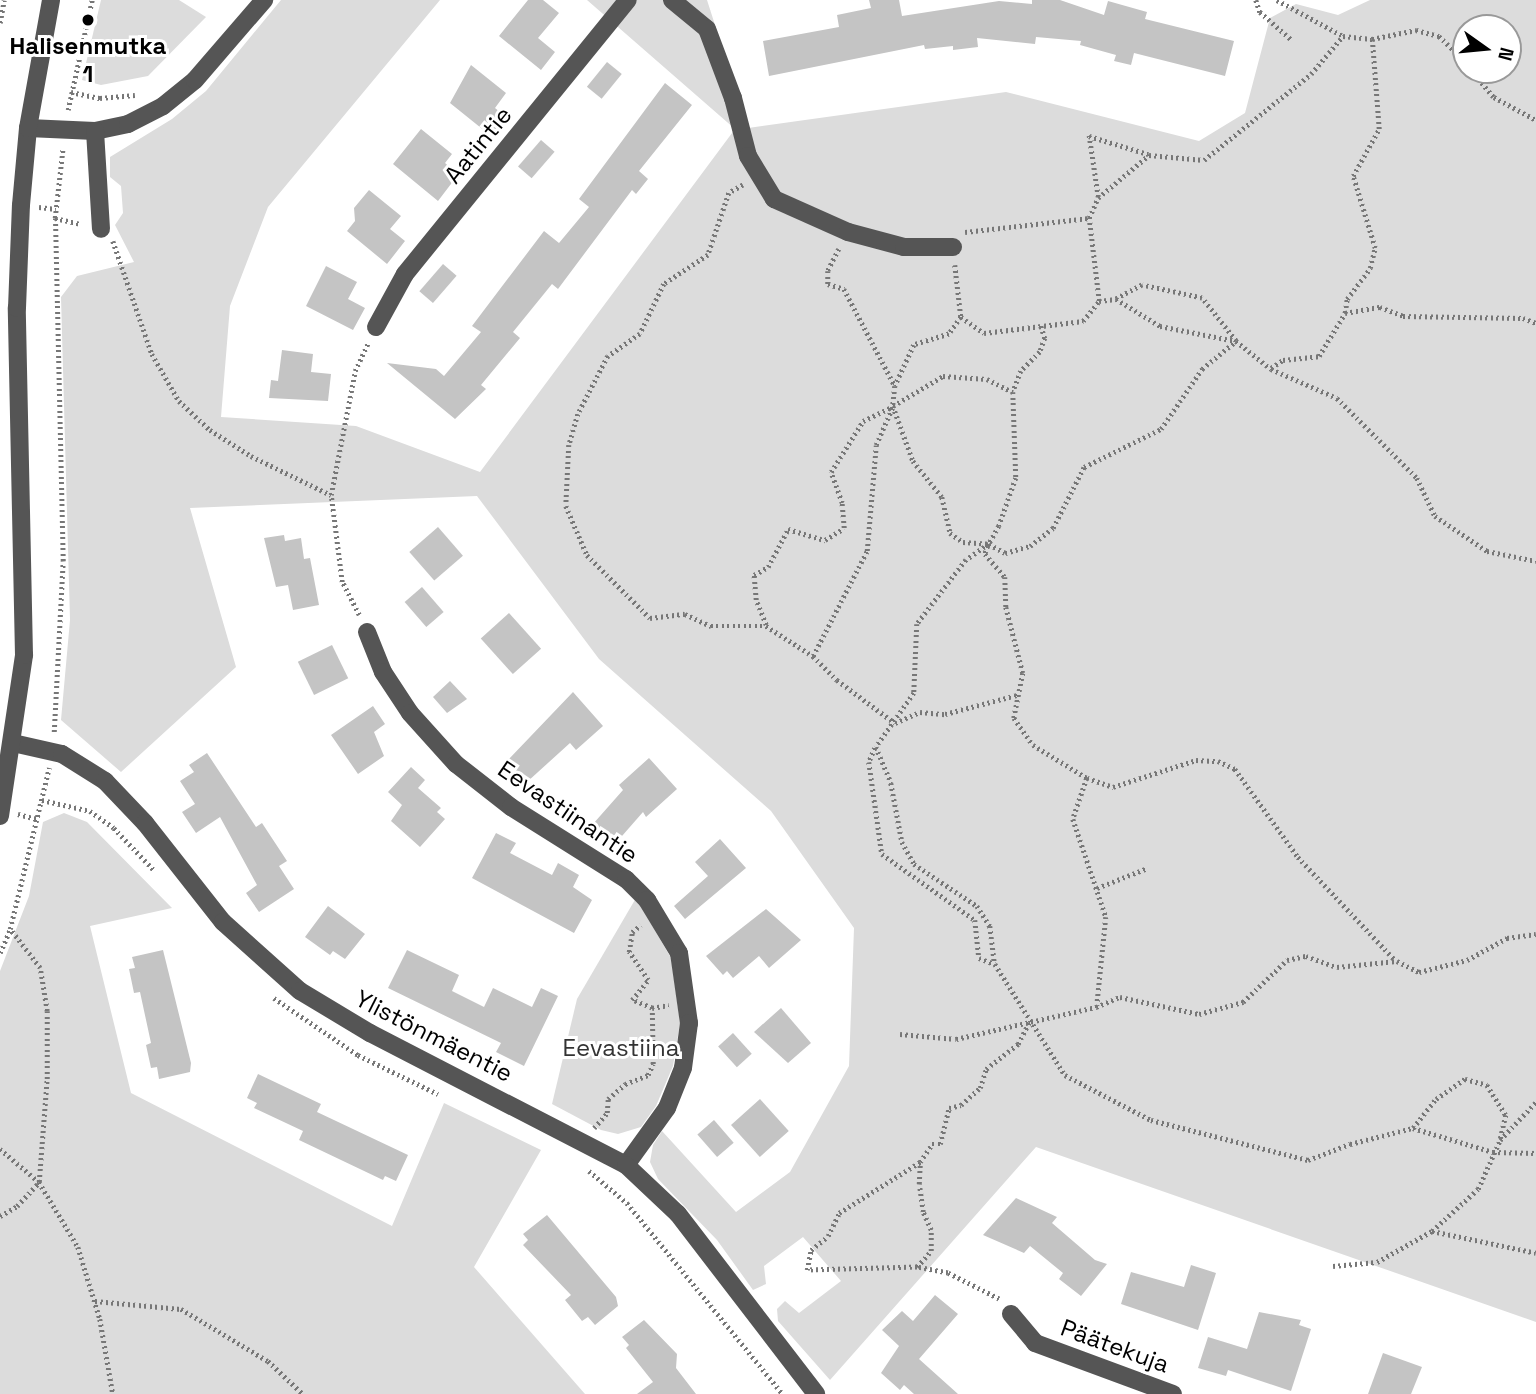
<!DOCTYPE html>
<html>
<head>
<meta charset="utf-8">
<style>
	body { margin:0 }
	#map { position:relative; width:1536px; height:1394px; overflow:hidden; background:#fff; font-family:"Space Grotesk",sans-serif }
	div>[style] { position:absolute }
	.green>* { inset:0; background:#dcdcdc }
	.building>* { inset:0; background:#c4c4c4; transform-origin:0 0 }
	.path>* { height:4.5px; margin-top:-2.25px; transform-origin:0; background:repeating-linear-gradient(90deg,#777 0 2px,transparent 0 5.5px) }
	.minor>* { height:18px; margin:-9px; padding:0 9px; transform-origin:9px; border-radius:9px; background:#555 }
	.dots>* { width:19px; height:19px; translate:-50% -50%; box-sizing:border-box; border:4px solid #fff; border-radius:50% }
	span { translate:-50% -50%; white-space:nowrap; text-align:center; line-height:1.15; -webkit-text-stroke:6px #fff; paint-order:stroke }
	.poi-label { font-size:24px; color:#000; font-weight:700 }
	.street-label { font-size:24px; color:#000 }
	.park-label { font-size:24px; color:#333 }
	.north { position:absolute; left:1452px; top:14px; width:70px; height:70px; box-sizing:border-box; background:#fff; border:2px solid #999; border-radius:50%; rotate:105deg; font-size:19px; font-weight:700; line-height:28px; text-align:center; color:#000 }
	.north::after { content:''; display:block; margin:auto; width:24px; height:32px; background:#000; clip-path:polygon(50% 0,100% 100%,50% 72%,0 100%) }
</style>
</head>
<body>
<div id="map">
	<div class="green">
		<i style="clip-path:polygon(101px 0,179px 0,206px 17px,148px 76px,101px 85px,82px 80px)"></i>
		<i style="clip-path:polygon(evenodd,281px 0,440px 0,268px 207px,230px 306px,221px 417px,356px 426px,480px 472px,735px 129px,587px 0,707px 0,748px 128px,1006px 92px,1199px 141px,1245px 113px,1270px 18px,1296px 4px,1338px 15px,1370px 0,1536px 0,1536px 1322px,1036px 1147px,830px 1380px,778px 1321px,777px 1309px,785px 1301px,799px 1313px,841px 1281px,803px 1237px,764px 1266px,766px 1284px,753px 1290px,717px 1240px,658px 1179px,650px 1162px,653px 1145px,662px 1131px,736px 1212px,790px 1172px,849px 1066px,854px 928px,771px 811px,599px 659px,477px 496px,190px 508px,236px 667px,121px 772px,61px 720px,70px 620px,61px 297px,77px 276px,134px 262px,115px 225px,123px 213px,121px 186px,110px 177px,110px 157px,172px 119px,206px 91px,281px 0,1466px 28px,1508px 28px,1508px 70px,1466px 70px,1466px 28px)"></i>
		<i style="clip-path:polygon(64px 813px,87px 822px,172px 908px,90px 926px,131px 1093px,392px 1226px,444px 1103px,541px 1150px,474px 1267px,585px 1394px,0 1394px,0 971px,29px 896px,43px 822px)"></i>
		<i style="clip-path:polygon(636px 898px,671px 958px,680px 1023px,673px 1066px,656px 1106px,641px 1127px,618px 1134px,601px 1130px,552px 1104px,577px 999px)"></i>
	</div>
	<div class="building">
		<i style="clip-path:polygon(528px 0,543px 0,559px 13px,538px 38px,555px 52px,541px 70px,499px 36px)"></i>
		<i style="clip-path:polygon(869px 0,899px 0,902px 16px,999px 1px,1032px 4px,1032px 0,1060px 0,1104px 15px,1108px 1px,1147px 12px,1145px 19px,1234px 41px,1225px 76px,1134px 53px,1131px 65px,1114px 61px,1116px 55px,1080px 45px,1081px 41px,1036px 37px,1035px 44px,977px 38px,978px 47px,953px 50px,953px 46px,925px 49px,924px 45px,769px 76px,763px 41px,839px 27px,837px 15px,871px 8px)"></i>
		<i style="left:607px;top:62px;width:19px;height:32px;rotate:39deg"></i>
		<i style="clip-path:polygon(471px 65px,506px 93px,495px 108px,506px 117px,491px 136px,450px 103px)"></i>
		<i style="clip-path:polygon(665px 83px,692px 105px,639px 171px,648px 179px,636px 194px,632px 190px,558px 289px,552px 284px,513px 332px,520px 338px,481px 385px,486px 389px,455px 419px,387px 363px,436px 369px,444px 376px,481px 332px,472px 326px,544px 231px,559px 243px,589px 207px,579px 199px)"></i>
		<i style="clip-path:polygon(421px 129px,452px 154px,445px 163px,451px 168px,446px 174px,454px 180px,438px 201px,393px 164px)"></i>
		<i style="left:541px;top:140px;width:18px;height:35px;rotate:41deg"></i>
		<i style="clip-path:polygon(369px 190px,401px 216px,390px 229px,405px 241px,387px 264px,347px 231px,355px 221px,354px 208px)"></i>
		<i style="left:443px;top:264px;width:18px;height:36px;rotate:41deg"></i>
		<i style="clip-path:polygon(326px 266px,357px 282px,348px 299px,365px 308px,353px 330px,306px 306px)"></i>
		<i style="clip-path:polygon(282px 350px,313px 354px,311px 372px,331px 374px,328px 401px,269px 398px,271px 380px,278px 381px)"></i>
		<i style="left:438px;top:527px;width:38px;height:38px;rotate:49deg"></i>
		<i style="clip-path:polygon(284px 535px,285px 541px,301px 538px,304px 559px,310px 558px,319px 605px,293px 610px,288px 585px,276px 587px,264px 538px)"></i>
		<i style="left:422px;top:587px;width:33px;height:23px;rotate:49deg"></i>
		<i style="left:509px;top:613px;width:48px;height:38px;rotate:48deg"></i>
		<i style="left:332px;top:645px;width:37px;height:38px;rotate:64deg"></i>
		<i style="clip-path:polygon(450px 681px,467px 699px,447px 713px,433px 697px)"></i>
		<i style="clip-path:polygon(573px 692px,603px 726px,576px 750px,570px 743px,527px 782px,507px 761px)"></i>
		<i style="clip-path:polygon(373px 706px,385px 724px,374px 732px,384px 756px,358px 774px,331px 735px)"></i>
		<i style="clip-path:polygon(207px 753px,256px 827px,262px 823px,287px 861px,279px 866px,294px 889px,259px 912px,246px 893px,257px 885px,220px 817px,196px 833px,182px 812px,195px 804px,180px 781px,194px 772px,189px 765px)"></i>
		<i style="clip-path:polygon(649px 758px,677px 789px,646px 817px,643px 812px,615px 844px,593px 824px,623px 790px,619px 785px)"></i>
		<i style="clip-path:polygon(411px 767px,425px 780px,418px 788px,441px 808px,437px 812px,445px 819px,420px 847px,391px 821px,402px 805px,388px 792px)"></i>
		<i style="clip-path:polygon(496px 833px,516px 843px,510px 853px,552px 875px,558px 863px,579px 875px,573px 887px,592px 900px,574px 933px,472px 878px)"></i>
		<i style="clip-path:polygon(720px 839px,746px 868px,685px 919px,674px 906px,708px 876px,695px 862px)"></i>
		<i style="clip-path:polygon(328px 906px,365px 934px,345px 959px,333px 951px,330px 955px,305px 937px)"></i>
		<i style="clip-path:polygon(766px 909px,801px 940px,769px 968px,759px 956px,733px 978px,727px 971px,723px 975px,706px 956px)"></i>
		<i style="clip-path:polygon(163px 950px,191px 1063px,190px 1072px,159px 1079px,157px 1067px,151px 1068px,146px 1045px,151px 1043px,140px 992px,134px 993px,129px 969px,135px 968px,132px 957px)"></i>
		<i style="clip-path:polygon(407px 950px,459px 975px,452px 991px,484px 1007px,493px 988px,532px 1007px,541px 988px,558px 996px,524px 1066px,496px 1052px,501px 1043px,388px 988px)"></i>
		<i style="clip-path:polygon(781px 1008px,811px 1043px,788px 1063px,754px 1032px)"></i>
		<i style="left:733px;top:1033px;width:28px;height:20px;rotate:48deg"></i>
		<i style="clip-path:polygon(258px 1074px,321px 1104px,317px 1112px,408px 1155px,396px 1181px,385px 1176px,383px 1180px,299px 1140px,303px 1131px,254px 1108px,257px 1103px,247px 1098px)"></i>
		<i style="left:760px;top:1099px;width:43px;height:39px;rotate:48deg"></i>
		<i style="left:714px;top:1120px;width:30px;height:22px;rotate:49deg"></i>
		<i style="clip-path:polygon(1016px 1198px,1057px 1217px,1052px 1223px,1095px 1260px,1107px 1264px,1081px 1296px,1059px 1279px,1063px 1273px,1030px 1246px,1024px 1253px,983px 1235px)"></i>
		<i style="clip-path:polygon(547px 1215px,616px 1297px,618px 1306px,595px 1325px,588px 1317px,582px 1321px,565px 1300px,571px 1295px,523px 1245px,528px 1240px,523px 1234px)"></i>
		<i style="clip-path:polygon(1191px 1265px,1216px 1273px,1198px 1330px,1121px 1304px,1131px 1272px,1184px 1287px)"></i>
		<i style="clip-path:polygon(935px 1295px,958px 1314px,919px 1359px,958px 1394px,914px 1394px,904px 1385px,900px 1390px,881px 1373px,899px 1346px,882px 1330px,902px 1311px,913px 1321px)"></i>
		<i style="clip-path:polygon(1259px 1312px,1301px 1320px,1299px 1325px,1311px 1329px,1291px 1391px,1228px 1370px,1226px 1376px,1198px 1368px,1208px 1337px,1247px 1349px)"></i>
		<i style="clip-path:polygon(644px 1320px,677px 1354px,676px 1368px,696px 1394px,637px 1394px,653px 1382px,626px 1348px,629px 1345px,622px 1337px)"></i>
		<i style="clip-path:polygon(1383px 1353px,1422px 1367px,1411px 1394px,1368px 1394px)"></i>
	</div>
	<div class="path">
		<i style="left:1256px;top:0;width:13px;rotate:72deg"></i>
		<i style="left:1260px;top:12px;width:43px;rotate:41.2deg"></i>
		<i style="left:1277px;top:0;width:75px;rotate:28.6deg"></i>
		<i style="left:1343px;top:36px;width:29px;rotate:6deg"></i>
		<i style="left:1372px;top:39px;width:45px;rotate:-11.6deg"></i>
		<i style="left:1416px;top:30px;width:24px;rotate:15deg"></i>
		<i style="left:1439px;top:36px;width:37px;rotate:44deg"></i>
		<i style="left:0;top:23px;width:23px;rotate:-80deg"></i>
		<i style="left:1471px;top:70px;width:35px;rotate:50deg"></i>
		<i style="left:1494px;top:97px;width:48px;rotate:28.7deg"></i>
		<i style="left:71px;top:92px;width:30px;rotate:12deg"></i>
		<i style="left:100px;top:98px;width:35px;rotate:-5deg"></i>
		<i style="left:68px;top:110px;width:113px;rotate:-77.7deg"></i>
		<i style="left:743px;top:185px;width:16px;rotate:150deg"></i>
		<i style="left:729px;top:193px;width:65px;rotate:108.7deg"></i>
		<i style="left:708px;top:255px;width:53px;rotate:146.6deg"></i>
		<i style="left:664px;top:284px;width:55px;rotate:115.6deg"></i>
		<i style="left:640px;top:334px;width:39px;rotate:145deg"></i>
		<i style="left:608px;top:356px;width:65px;rotate:117.3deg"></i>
		<i style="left:578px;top:414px;width:32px;rotate:106deg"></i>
		<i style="left:569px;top:445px;width:61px;rotate:92.8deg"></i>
		<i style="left:566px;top:506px;width:53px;rotate:66.8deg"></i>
		<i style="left:587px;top:555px;width:89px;rotate:45deg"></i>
		<i style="left:650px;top:618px;width:35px;rotate:-7deg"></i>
		<i style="left:685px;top:614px;width:29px;rotate:25deg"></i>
		<i style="left:711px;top:626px;width:55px"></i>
		<i style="left:766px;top:626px;width:56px;rotate:32.6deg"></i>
		<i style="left:813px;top:656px;width:34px;rotate:45deg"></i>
		<i style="left:837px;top:680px;width:72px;rotate:36.6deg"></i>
		<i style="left:1098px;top:197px;width:62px;rotate:-98.4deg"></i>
		<i style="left:1089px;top:136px;width:62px;rotate:17deg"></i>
		<i style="left:39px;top:207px;width:17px;rotate:7deg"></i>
		<i style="left:55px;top:218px;width:27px;rotate:13deg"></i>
		<i style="left:965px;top:232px;width:125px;rotate:-6.4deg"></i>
		<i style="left:113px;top:241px;width:120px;rotate:71deg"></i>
		<i style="left:152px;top:354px;width:54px;rotate:60.1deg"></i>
		<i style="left:179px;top:401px;width:42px;rotate:43.1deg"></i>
		<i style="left:210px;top:430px;width:49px;rotate:32.4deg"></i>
		<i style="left:251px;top:456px;width:89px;rotate:26deg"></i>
		<i style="left:839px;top:249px;width:25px;rotate:117deg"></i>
		<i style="left:828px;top:271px;width:13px;rotate:90deg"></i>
		<i style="left:828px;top:284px;width:17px;rotate:17deg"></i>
		<i style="left:844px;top:289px;width:110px;rotate:62.3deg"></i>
		<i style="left:955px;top:265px;width:52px;rotate:83.4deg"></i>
		<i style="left:961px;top:317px;width:28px;rotate:35deg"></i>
		<i style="left:984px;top:333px;width:100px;rotate:-6.9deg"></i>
		<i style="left:1083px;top:321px;width:26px;rotate:-51deg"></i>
		<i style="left:1099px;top:301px;width:84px;rotate:-96.9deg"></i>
		<i style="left:1089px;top:218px;width:22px;rotate:-66deg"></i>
		<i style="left:1098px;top:198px;width:67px;rotate:-40.1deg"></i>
		<i style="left:1149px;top:155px;width:55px;rotate:5.2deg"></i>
		<i style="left:1204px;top:160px;width:137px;rotate:-38.8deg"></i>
		<i style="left:1311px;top:74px;width:50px;rotate:-49.9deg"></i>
		<i style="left:1099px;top:301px;width:17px;rotate:-7deg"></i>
		<i style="left:1116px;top:299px;width:52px;rotate:31.5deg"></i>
		<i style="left:1160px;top:326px;width:77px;rotate:11.2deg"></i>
		<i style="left:1236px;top:341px;width:45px;rotate:38.7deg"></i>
		<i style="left:1271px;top:369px;width:72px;rotate:23.7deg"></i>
		<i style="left:1337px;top:398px;width:113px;rotate:45deg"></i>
		<i style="left:1417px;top:478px;width:42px;rotate:64.7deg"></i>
		<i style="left:1435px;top:516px;width:63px;rotate:33.9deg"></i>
		<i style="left:1487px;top:551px;width:50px;rotate:11.5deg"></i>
		<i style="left:1345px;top:313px;width:36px;rotate:-10deg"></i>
		<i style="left:1380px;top:307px;width:25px;rotate:21deg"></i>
		<i style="left:1403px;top:316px;width:120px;rotate:1deg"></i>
		<i style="left:1523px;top:318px;width:14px;rotate:21deg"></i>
		<i style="left:961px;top:317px;width:21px;rotate:125deg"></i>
		<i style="left:949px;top:334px;width:37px;rotate:163deg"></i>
		<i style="left:914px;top:345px;width:45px;rotate:114.9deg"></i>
		<i style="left:895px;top:386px;width:20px;rotate:96deg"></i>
		<i style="left:893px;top:406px;width:59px;rotate:70deg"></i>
		<i style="left:913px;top:461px;width:46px;rotate:51.1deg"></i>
		<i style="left:942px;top:497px;width:37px;rotate:77deg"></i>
		<i style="left:950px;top:533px;width:16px;rotate:35deg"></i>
		<i style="left:963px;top:542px;width:26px;rotate:4deg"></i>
		<i style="left:989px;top:544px;width:18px;rotate:29deg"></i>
		<i style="left:1005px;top:553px;width:26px;rotate:-16deg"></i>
		<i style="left:1030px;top:546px;width:29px;rotate:-38deg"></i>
		<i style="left:1053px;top:528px;width:68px;rotate:-63.1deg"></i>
		<i style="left:1084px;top:467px;width:86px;rotate:-26.3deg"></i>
		<i style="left:1161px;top:429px;width:73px;rotate:-55.7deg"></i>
		<i style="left:1202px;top:369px;width:44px;rotate:-39.5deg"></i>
		<i style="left:1236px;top:341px;width:55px;rotate:-128.3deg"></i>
		<i style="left:1202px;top:298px;width:61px;rotate:-167.8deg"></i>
		<i style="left:1142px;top:285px;width:30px;rotate:152deg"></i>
		<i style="left:1041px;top:326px;width:13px;rotate:72deg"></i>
		<i style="left:1045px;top:338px;width:15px;rotate:110deg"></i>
		<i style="left:1040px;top:352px;width:27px;rotate:135deg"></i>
		<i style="left:1021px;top:371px;width:22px;rotate:111deg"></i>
		<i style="left:1013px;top:392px;width:86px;rotate:88deg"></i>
		<i style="left:1016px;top:478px;width:51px;rotate:109.5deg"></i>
		<i style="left:999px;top:526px;width:21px;rotate:119deg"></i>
		<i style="left:989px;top:544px;width:28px;rotate:145deg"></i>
		<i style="left:966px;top:560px;width:81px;rotate:127.4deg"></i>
		<i style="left:917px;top:624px;width:69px;rotate:92.5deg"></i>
		<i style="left:914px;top:693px;width:66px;rotate:125.1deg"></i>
		<i style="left:876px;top:747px;width:39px;rotate:67deg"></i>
		<i style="left:891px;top:783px;width:60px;rotate:79.4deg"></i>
		<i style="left:902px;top:842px;width:25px;rotate:61deg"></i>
		<i style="left:914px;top:864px;width:76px;rotate:33.7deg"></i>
		<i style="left:977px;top:906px;width:24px;rotate:57deg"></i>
		<i style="left:990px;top:926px;width:38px;rotate:83deg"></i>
		<i style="left:995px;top:964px;width:131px;rotate:57.8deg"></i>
		<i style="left:1065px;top:1075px;width:97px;rotate:27.6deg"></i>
		<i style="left:1151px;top:1120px;width:162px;rotate:14.3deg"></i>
		<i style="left:1308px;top:1160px;width:45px;rotate:-20.9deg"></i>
		<i style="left:1350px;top:1144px;width:65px;rotate:-14.3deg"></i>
		<i style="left:1413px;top:1128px;width:37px;rotate:-52deg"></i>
		<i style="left:1436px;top:1099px;width:35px;rotate:-35deg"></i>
		<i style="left:1465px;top:1079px;width:23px;rotate:15deg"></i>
		<i style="left:1487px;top:1085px;width:36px;rotate:58deg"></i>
		<i style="left:1506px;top:1115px;width:26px;rotate:103deg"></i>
		<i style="left:1271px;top:368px;width:14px;rotate:-34deg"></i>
		<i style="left:1283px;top:360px;width:36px;rotate:-6deg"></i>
		<i style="left:1319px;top:356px;width:50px;rotate:-58.8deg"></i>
		<i style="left:1345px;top:313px;width:14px;rotate:-82deg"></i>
		<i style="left:1347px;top:299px;width:39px;rotate:-53deg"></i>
		<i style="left:1370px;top:268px;width:21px;rotate:-76deg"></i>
		<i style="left:1375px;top:248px;width:75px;rotate:-107deg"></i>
		<i style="left:1353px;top:176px;width:54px;rotate:-61deg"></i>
		<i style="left:1379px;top:129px;width:90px;rotate:-94.4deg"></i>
		<i style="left:988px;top:546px;width:9px;rotate:111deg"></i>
		<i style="left:985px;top:554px;width:30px;rotate:49deg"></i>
		<i style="left:1005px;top:577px;width:30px;rotate:88deg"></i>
		<i style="left:1006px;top:607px;width:68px;rotate:75.6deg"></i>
		<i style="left:1023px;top:673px;width:46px;rotate:101.3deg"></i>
		<i style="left:1014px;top:718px;width:33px;rotate:55deg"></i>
		<i style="left:1033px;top:745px;width:63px;rotate:31.4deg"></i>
		<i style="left:1087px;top:778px;width:43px;rotate:108.9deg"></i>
		<i style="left:1073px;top:819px;width:103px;rotate:71.4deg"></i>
		<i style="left:1106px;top:917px;width:89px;rotate:95.8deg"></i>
		<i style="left:359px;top:615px;width:37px;rotate:-117deg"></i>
		<i style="left:342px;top:582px;width:88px;rotate:-97.2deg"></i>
		<i style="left:331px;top:495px;width:126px;rotate:-79deg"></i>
		<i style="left:355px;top:371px;width:31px;rotate:-65deg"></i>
		<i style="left:766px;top:625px;width:27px;rotate:-112deg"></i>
		<i style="left:756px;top:600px;width:25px;rotate:-95deg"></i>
		<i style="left:754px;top:575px;width:16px;rotate:-30deg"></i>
		<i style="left:768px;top:567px;width:43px;rotate:-62.2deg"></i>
		<i style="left:788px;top:529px;width:39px;rotate:17deg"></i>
		<i style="left:825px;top:540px;width:22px;rotate:-32deg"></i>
		<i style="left:844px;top:528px;width:25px;rotate:-95deg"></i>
		<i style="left:842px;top:503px;width:33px;rotate:-110deg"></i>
		<i style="left:831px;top:472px;width:60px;rotate:-57.9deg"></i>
		<i style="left:863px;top:421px;width:32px;rotate:-26deg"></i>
		<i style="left:813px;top:656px;width:118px;rotate:-62.8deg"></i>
		<i style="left:867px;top:551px;width:106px;rotate:-85.1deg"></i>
		<i style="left:876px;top:445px;width:43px;rotate:-66.4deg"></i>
		<i style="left:893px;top:406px;width:58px;rotate:-31deg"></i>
		<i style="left:943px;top:376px;width:44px;rotate:3.9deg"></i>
		<i style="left:987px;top:379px;width:29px;rotate:27deg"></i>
		<i style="left:895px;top:723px;width:27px;rotate:-24deg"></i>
		<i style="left:920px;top:712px;width:25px;rotate:5deg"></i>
		<i style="left:945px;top:714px;width:74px;rotate:-14.8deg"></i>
		<i style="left:54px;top:732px;width:171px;rotate:-87deg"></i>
		<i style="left:63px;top:561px;width:343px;rotate:-91.3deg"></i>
		<i style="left:55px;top:218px;width:71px;rotate:-83.6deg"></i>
		<i style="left:875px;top:748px;width:15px;rotate:113deg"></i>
		<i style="left:869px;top:762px;width:93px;rotate:82deg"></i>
		<i style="left:882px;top:854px;width:114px;rotate:35.4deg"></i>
		<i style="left:975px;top:920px;width:38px;rotate:84deg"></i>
		<i style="left:979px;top:958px;width:17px;rotate:21deg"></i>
		<i style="left:1087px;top:778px;width:28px;rotate:19deg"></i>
		<i style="left:1113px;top:787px;width:87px;rotate:-18deg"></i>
		<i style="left:1196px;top:760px;width:22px;rotate:3deg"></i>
		<i style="left:1218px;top:761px;width:19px;rotate:25deg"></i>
		<i style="left:1235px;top:769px;width:108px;rotate:54.4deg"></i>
		<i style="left:1298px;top:857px;width:143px;rotate:46.7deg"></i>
		<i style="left:42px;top:800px;width:49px;rotate:12.9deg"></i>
		<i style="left:90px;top:811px;width:29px;rotate:35deg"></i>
		<i style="left:114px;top:828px;width:57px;rotate:46.4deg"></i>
		<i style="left:18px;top:814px;width:20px;rotate:15deg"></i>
		<i style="left:1097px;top:888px;width:52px;rotate:-21.6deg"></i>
		<i style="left:0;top:953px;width:26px;rotate:-67deg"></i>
		<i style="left:10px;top:929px;width:166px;rotate:-76.4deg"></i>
		<i style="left:274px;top:998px;width:102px;rotate:34.2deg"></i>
		<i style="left:358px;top:1055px;width:89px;rotate:26deg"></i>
		<i style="left:652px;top:1008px;width:17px;rotate:-10deg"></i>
		<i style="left:900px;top:1034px;width:56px;rotate:5.1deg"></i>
		<i style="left:956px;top:1039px;width:144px;rotate:-12.9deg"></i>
		<i style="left:1096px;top:1007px;width:26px;rotate:-23deg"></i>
		<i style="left:1120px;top:997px;width:81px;rotate:12.1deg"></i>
		<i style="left:1199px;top:1014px;width:46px;rotate:-15.3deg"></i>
		<i style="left:1243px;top:1002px;width:61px;rotate:-43.7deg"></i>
		<i style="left:1287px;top:960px;width:19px;rotate:-12deg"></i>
		<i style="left:1306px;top:956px;width:33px;rotate:20deg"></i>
		<i style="left:1337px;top:967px;width:60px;rotate:-5.7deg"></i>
		<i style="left:1397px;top:961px;width:25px;rotate:27deg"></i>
		<i style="left:1419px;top:972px;width:49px;rotate:-14deg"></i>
		<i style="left:1467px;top:960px;width:46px;rotate:-28.8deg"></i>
		<i style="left:1507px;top:938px;width:29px;rotate:-8deg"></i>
		<i style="left:594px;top:1128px;width:20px;rotate:-49deg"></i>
		<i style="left:607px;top:1113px;width:14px;rotate:-86deg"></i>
		<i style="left:608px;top:1099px;width:23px;rotate:-41deg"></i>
		<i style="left:625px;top:1084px;width:25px;rotate:-21deg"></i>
		<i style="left:648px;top:1075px;width:12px;rotate:-66deg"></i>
		<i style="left:653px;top:1064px;width:56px;rotate:-91deg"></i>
		<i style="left:652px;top:1008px;width:22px;rotate:-158deg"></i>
		<i style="left:632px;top:1000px;width:26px;rotate:-51deg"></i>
		<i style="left:648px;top:980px;width:34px;rotate:-124deg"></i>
		<i style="left:629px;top:952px;width:20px;rotate:-81deg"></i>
		<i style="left:632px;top:932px;width:11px;rotate:-38deg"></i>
		<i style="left:1413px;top:1128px;width:84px;rotate:16.7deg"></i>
		<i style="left:1493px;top:1152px;width:43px;rotate:1.3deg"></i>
		<i style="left:0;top:1149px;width:51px;rotate:40.2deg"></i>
		<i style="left:39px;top:1182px;width:76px;rotate:59deg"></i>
		<i style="left:78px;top:1247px;width:75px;rotate:73deg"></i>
		<i style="left:100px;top:1319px;width:76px;rotate:80.2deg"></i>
		<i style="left:589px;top:1171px;width:50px;rotate:40.1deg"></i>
		<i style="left:627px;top:1203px;width:247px;rotate:50.8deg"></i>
		<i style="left:0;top:1216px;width:20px;rotate:-30deg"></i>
		<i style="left:17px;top:1206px;width:33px;rotate:-47deg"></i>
		<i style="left:39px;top:1182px;width:103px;rotate:-85.6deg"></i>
		<i style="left:47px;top:1079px;width:68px;rotate:-90deg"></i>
		<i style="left:47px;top:1011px;width:44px;rotate:-99.2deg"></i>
		<i style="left:40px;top:968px;width:49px;rotate:-127.6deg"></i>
		<i style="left:1432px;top:1231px;width:106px;rotate:11.9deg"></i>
		<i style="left:1333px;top:1266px;width:44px;rotate:-5.2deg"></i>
		<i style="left:1377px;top:1262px;width:63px;rotate:-29.4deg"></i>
		<i style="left:1432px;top:1231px;width:62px;rotate:-42.4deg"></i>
		<i style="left:1478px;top:1189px;width:54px;rotate:-65.8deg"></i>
		<i style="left:1500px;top:1140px;width:52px;rotate:-46.5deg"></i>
		<i style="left:917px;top:1267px;width:21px;rotate:-49deg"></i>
		<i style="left:931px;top:1251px;width:21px;rotate:-90deg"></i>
		<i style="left:931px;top:1230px;width:20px;rotate:-114deg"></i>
		<i style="left:923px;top:1212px;width:28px;rotate:-98deg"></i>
		<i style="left:919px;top:1184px;width:21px;rotate:-87deg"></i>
		<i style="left:999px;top:1299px;width:57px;rotate:-153deg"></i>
		<i style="left:948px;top:1273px;width:32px;rotate:-169deg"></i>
		<i style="left:917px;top:1267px;width:110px;rotate:178.4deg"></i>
		<i style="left:807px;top:1270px;width:20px;rotate:-79deg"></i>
		<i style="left:811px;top:1250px;width:22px;rotate:-39deg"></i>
		<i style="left:828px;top:1236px;width:25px;rotate:-64deg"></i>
		<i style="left:839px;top:1213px;width:96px;rotate:-32.2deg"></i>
		<i style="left:920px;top:1162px;width:22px;rotate:-56deg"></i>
		<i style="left:932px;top:1144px;width:8px"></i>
		<i style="left:940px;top:1144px;width:37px;rotate:-76deg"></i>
		<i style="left:949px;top:1108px;width:12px;rotate:-14deg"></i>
		<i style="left:961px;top:1105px;width:25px;rotate:-42deg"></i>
		<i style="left:980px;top:1088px;width:20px;rotate:-72deg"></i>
		<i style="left:986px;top:1069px;width:41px;rotate:-38deg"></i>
		<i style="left:1018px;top:1044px;width:27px;rotate:-63deg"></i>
		<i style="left:95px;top:1301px;width:86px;rotate:5.3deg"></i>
		<i style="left:181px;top:1309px;width:101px;rotate:30.9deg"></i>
		<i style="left:268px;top:1361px;width:48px;rotate:43.3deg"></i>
	</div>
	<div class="minor">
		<i style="left:672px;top:0;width:45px;rotate:39.6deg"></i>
		<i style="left:707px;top:29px;width:74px;rotate:69.4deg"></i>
		<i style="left:733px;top:98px;width:60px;rotate:75.5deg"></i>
		<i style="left:748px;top:156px;width:50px;rotate:58.8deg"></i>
		<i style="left:774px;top:199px;width:81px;rotate:24deg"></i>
		<i style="left:848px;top:232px;width:58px;rotate:15deg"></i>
		<i style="left:904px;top:247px;width:49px"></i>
		<i style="left:28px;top:128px;width:67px;rotate:2.6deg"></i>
		<i style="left:95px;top:131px;width:34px;rotate:-12deg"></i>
		<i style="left:128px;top:124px;width:39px;rotate:-27deg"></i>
		<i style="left:163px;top:106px;width:41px;rotate:-39.1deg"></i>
		<i style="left:195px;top:80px;width:106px;rotate:-49.2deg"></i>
		<i style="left:95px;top:131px;width:98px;rotate:86.5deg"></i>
		<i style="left:376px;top:327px;width:60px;rotate:-61.3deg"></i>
		<i style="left:405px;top:274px;width:353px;rotate:-50.9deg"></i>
		<i style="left:367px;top:632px;width:43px;rotate:68.2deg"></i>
		<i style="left:383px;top:672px;width:49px;rotate:56.6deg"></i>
		<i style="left:410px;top:713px;width:69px;rotate:48deg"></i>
		<i style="left:456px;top:764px;width:70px;rotate:38deg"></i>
		<i style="left:511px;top:807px;width:136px;rotate:32.1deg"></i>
		<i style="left:626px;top:879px;width:30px;rotate:45deg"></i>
		<i style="left:647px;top:900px;width:62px;rotate:58.9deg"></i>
		<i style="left:679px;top:953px;width:71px;rotate:81.9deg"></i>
		<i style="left:689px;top:1023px;width:45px;rotate:97.6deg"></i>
		<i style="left:683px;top:1068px;width:43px;rotate:111.8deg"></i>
		<i style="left:667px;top:1108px;width:70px;rotate:125.7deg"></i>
		<i style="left:13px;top:743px;width:50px;rotate:12.7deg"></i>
		<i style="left:62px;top:754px;width:51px;rotate:32.1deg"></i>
		<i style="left:105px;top:781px;width:58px;rotate:46.4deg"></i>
		<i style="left:145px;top:823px;width:126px;rotate:51.8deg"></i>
		<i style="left:223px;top:922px;width:103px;rotate:41.9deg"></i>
		<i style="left:300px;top:991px;width:82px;rotate:31deg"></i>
		<i style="left:370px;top:1033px;width:288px;rotate:27.3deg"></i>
		<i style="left:626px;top:1165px;width:71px;rotate:43.3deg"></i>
		<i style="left:678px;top:1214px;width:227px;rotate:52.5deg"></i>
		<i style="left:0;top:816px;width:163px;rotate:-81.5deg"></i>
		<i style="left:24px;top:655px;width:347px;rotate:-91.2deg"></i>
		<i style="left:17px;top:308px;width:103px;rotate:-87.8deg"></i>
		<i style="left:21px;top:205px;width:77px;rotate:-84.8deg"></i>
		<i style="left:28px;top:128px;width:130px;rotate:-79.8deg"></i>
		<i style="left:1011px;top:1314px;width:38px;rotate:50deg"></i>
		<i style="left:1035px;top:1343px;width:147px;rotate:20.3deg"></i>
	</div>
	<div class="dots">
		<i style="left:88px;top:20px;background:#000"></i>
	</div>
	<div class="poi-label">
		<span style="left:88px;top:60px">Halisenmutka<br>1</span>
	</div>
	<div class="street-label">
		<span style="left:478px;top:145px;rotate:-51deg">Aatintie</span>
		<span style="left:568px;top:812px;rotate:34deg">Eevastiinantie</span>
		<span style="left:434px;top:1036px;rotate:27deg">Ylistönmäentie</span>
		<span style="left:1115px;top:1346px;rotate:20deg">Päätekuja</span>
	</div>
	<div class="park-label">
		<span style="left:621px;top:1048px">Eevastiina</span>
	</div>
	<div class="north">N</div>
</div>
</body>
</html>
